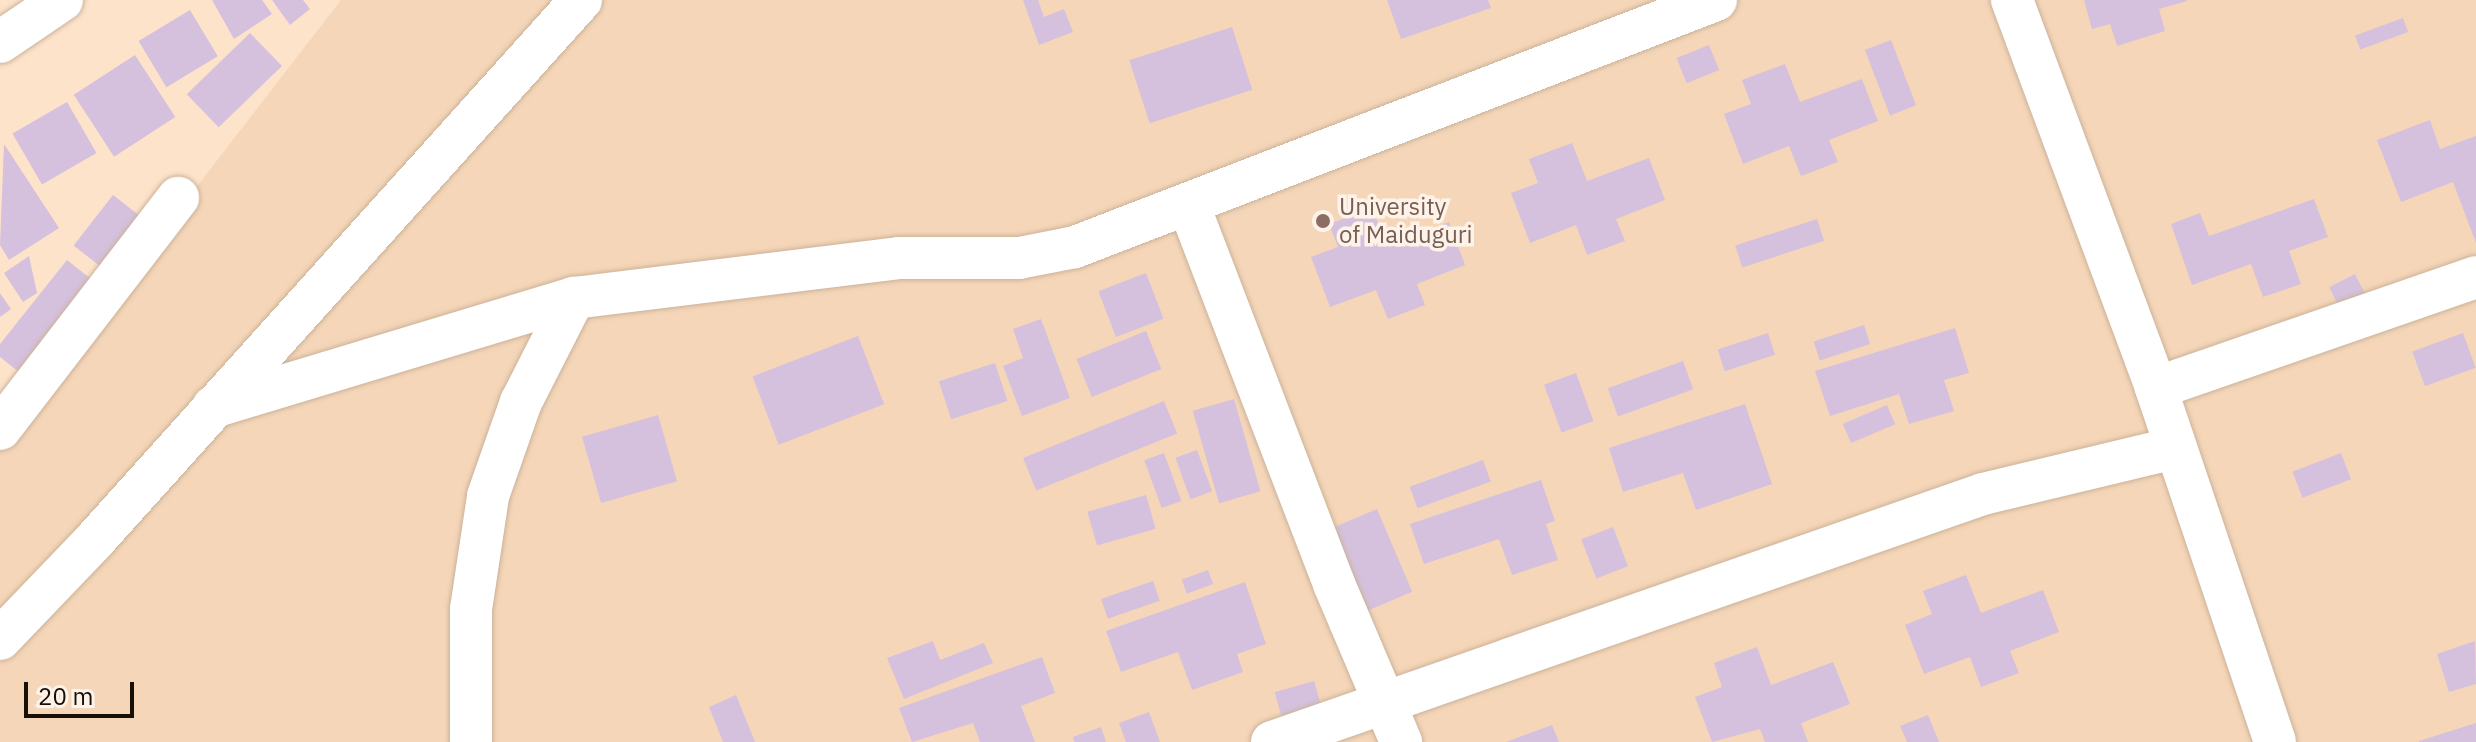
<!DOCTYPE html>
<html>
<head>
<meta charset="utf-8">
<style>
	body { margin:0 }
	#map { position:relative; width:2476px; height:742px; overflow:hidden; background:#fde3ca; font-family:"IBM Plex Sans",sans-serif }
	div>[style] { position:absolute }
	.built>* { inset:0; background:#f5d6b8 }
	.building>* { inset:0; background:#d5c1dd; transform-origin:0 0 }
	.roads { filter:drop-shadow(0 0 2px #cbb29a) drop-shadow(0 0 2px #cbb29a) }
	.minor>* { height:42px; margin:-21px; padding:0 21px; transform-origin:21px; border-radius:21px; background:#fff }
	.dots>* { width:22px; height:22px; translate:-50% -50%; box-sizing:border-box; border:4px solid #fef3e9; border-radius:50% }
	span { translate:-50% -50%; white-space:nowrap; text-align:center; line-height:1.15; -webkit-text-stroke:7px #fef3e9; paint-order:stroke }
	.education-label { font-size:24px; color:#785e54 }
	.left { translate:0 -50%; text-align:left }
	.scale { position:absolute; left:24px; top:682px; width:110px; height:36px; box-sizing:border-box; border:4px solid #181007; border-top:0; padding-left:10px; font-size:24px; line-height:28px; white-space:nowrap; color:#181007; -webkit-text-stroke:6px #fef3e9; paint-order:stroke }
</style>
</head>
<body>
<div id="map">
	<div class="built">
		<i style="clip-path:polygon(341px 0,2476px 0,2476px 742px,0 742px,0 441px)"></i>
	</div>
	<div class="building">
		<i style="clip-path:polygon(212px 0,262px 0,272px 14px,234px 39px)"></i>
		<i style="clip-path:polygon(272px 0,303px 0,310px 9px,290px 25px)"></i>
		<i style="clip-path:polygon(1023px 0,1038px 0,1044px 17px,1064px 9px,1073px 32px,1039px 45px)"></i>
		<i style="clip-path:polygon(1387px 0,1488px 0,1491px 8px,1401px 39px)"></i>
		<i style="clip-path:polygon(2084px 0,2187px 0,2187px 1px,2159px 9px,2165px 31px,2117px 46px,2110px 24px,2092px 29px)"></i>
		<i style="left:190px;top:10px;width:54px;height:60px;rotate:59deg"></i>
		<i style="left:2403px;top:18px;width:15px;height:51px;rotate:70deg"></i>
		<i style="left:1232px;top:27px;width:66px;height:108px;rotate:72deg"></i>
		<i style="left:250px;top:33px;width:46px;height:88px;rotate:46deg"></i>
		<i style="left:1891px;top:40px;width:70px;height:28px;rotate:69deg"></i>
		<i style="left:1709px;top:45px;width:27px;height:35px;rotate:68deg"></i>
		<i style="left:135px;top:55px;width:74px;height:73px;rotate:57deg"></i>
		<i style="clip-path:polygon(1785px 64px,1800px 102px,1862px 79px,1878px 121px,1829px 140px,1838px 162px,1801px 176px,1789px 146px,1743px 164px,1724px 114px,1751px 104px,1742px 80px)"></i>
		<i style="left:67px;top:102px;width:59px;height:63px;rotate:60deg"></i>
		<i style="clip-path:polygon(2430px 120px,2440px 149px,2476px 136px,2476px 243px,2453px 182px,2401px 202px,2377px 140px)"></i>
		<i style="clip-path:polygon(1572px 143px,1587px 181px,1649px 158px,1665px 200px,1616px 219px,1625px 241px,1587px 255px,1576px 225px,1530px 243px,1511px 193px,1538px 183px,1529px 159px)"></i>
		<i style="clip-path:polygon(4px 144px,59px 228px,9px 260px,0 245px)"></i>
		<i style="left:113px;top:195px;width:37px;height:64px;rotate:38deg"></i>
		<i style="clip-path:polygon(2314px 199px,2328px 237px,2289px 251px,2301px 284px,2263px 297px,2251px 264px,2192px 285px,2171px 224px,2200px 213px,2209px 236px)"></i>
		<i style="clip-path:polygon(1372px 208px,1387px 246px,1449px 222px,1465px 265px,1417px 284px,1425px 305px,1388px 319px,1376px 290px,1330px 307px,1311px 257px,1338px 247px,1329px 224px)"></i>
		<i style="left:1817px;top:219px;width:23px;height:86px;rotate:72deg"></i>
		<i style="clip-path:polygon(29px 256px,37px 293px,23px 302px,4px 273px)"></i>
		<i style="clip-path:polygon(67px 260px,91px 279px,19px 372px,0 357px,0 344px)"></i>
		<i style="left:1146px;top:273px;width:49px;height:51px;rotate:69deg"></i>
		<i style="left:2355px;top:274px;width:25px;height:29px;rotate:63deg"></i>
		<i style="clip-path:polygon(0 293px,11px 309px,0 317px)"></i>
		<i style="clip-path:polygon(1041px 319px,1070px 398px,1022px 416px,1003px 366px,1023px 358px,1013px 329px)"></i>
		<i style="left:1864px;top:325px;width:20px;height:53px;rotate:72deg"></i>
		<i style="clip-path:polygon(1955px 328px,1969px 373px,1944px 380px,1954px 411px,1909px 424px,1899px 394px,1830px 416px,1815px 371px)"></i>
		<i style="left:1146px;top:331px;width:41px;height:75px;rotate:68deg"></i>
		<i style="left:1768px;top:333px;width:23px;height:53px;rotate:72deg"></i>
		<i style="left:2463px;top:333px;width:37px;height:54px;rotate:70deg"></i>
		<i style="left:858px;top:336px;width:73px;height:113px;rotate:69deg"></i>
		<i style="left:1683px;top:361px;width:30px;height:80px;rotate:70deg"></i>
		<i style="left:995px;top:363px;width:40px;height:59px;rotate:72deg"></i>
		<i style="left:1576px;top:373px;width:51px;height:34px;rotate:70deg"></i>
		<i style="left:1234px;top:399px;width:96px;height:43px;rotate:74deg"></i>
		<i style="left:1164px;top:401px;width:35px;height:152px;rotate:68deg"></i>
		<i style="clip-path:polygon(1745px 404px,1772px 484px,1696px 510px,1683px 473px,1623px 492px,1609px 448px)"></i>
		<i style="left:1887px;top:405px;width:21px;height:48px;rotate:67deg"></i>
		<i style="left:658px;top:415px;width:69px;height:79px;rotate:74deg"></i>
		<i style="left:1197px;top:450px;width:44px;height:23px;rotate:70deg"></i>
		<i style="left:1164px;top:453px;width:51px;height:21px;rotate:70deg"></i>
		<i style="left:2341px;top:453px;width:28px;height:52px;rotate:69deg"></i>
		<i style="left:1483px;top:460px;width:23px;height:78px;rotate:70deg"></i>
		<i style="clip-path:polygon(1541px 480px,1555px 521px,1546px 524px,1558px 560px,1512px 575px,1499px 539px,1424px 564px,1410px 524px)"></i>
		<i style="left:1146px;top:495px;width:35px;height:61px;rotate:74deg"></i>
		<i style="left:1377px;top:509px;width:90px;height:48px;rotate:67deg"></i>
		<i style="left:1613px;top:527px;width:42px;height:34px;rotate:69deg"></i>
		<i style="left:1208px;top:570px;width:15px;height:28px;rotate:70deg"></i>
		<i style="clip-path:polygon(1966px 575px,1981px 613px,2043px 590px,2059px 632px,2010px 651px,2019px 673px,1981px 687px,1970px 657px,1924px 674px,1905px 625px,1932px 614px,1923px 591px)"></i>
		<i style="left:1153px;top:581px;width:21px;height:55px;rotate:71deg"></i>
		<i style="clip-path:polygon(1245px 582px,1266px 644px,1237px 654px,1243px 672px,1192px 690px,1178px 652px,1121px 672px,1106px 631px)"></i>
		<i style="clip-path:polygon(933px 641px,940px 660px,984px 643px,993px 663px,904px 699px,887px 658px)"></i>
		<i style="clip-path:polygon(2475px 641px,2476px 684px,2449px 692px,2437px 654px)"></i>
		<i style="clip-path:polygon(1757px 647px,1771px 685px,1833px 662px,1850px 704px,1801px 723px,1808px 742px,1765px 742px,1760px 729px,1712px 742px,1695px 697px,1722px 687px,1714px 663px)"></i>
		<i style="clip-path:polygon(1042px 657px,1055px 693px,1021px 706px,1035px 742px,980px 742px,973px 723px,912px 742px,899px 708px)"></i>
		<i style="left:1314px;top:681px;width:25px;height:41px;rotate:74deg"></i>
		<i style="clip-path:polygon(736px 695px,755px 742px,723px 742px,709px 707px)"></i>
		<i style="clip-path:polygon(1149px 712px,1160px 742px,1126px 742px,1119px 723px)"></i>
		<i style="clip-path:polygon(1928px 715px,1939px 742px,1907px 742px,1900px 726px)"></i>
		<i style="clip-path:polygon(2476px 723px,2476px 742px,2419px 742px,2419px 741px)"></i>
		<i style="clip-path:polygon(1552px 725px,1559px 742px,1506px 742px)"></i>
		<i style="clip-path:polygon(1101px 727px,1106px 742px,1074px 742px,1073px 737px)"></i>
	</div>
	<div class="roads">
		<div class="minor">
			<i style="left:2012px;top:0;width:414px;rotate:69.6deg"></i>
			<i style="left:2156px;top:388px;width:373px;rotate:71.4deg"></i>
			<i style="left:0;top:42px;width:75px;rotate:-34.1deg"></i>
			<i style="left:1189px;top:206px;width:405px;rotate:69deg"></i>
			<i style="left:1334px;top:584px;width:172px;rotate:67deg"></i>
			<i style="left:2156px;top:388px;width:339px;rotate:-19.1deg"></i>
			<i style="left:213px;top:407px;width:377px;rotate:-16.8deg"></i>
			<i style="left:574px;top:298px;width:327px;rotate:-7deg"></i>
			<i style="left:899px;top:258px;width:120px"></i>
			<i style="left:1019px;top:258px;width:57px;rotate:-11.1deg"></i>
			<i style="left:1075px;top:247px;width:687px;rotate:-21.07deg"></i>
			<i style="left:0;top:429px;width:292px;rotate:-52.4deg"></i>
			<i style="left:0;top:639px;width:136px;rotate:-46.2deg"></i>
			<i style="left:94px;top:541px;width:728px;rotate:-48.01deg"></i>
			<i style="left:471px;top:742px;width:133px;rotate:-90deg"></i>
			<i style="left:471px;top:609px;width:114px;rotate:-81.4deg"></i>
			<i style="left:488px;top:496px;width:100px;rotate:-70.7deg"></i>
			<i style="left:521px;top:402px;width:117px;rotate:-63deg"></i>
			<i style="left:1272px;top:742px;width:753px;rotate:-19.23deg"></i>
			<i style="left:1983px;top:494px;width:197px;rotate:-13.5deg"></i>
		</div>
	</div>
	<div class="dots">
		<i style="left:1323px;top:221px;background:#8d6e63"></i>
	</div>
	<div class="education-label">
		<span class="left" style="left:1339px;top:221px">University<br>of Maiduguri</span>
	</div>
	<div class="scale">20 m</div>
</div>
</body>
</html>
